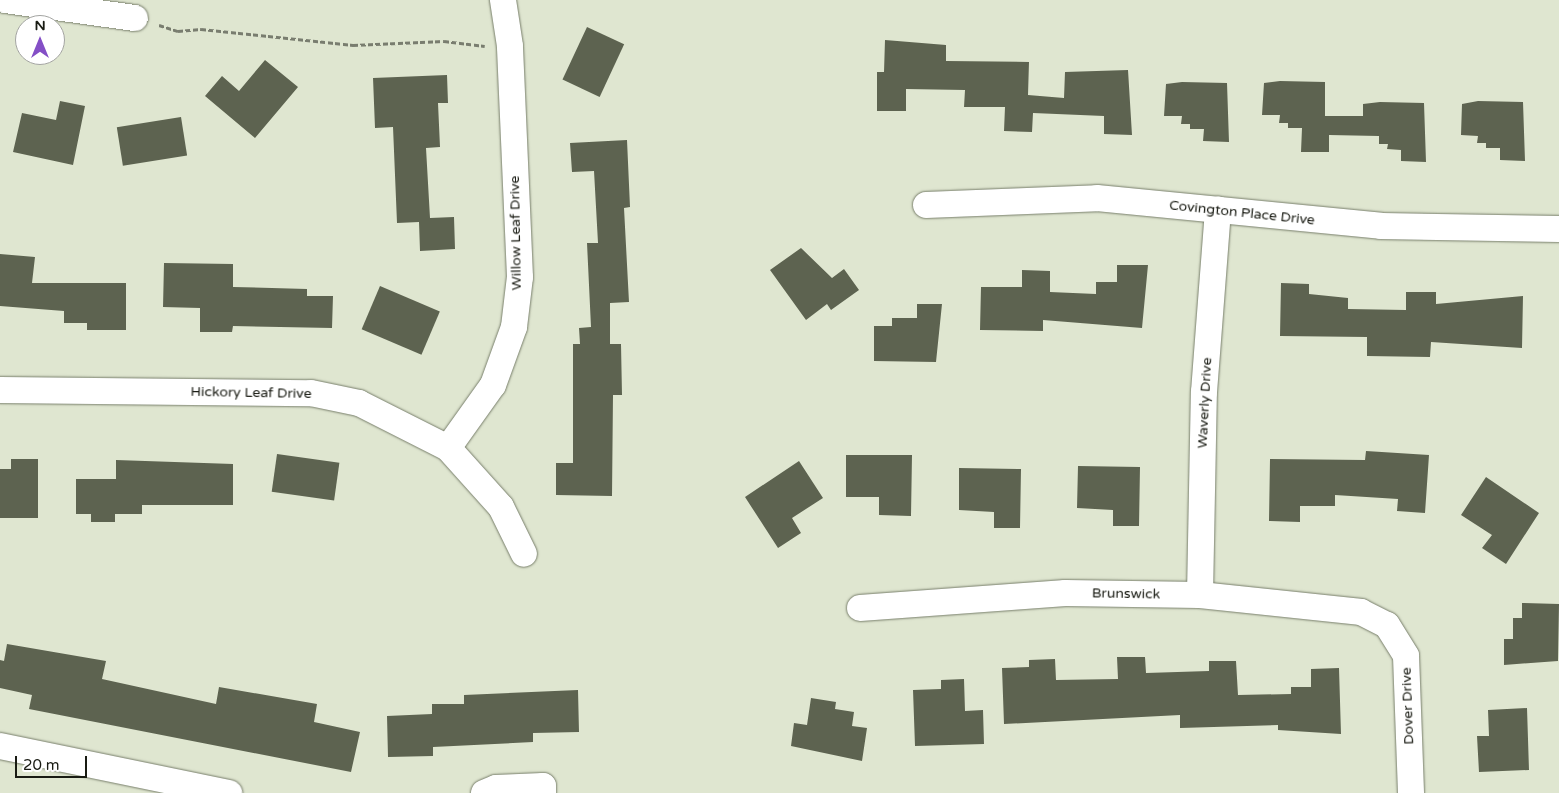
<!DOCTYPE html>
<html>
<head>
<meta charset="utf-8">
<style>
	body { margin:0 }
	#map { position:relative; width:1559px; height:793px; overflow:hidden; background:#dfe6d0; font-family:"Varela Round",sans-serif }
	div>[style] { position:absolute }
	.building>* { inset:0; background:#5d6350; transform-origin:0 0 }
	.path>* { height:3px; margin-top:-1.5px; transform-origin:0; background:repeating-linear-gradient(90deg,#797d6f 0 5px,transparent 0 7.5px) }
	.roads { filter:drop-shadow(0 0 1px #787f6b) drop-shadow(0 0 1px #787f6b) }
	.minor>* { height:26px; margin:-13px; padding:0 13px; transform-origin:13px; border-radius:13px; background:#fff }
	span { translate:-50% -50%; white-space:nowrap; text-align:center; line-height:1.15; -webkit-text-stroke:5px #fff; paint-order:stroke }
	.street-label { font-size:14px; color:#191b13 }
	.north { position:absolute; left:15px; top:15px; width:50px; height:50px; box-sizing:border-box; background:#fff; border:1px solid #a3a4a1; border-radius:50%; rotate:0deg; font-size:14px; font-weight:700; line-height:20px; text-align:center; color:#191b13 }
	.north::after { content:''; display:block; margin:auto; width:18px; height:22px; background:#844fc6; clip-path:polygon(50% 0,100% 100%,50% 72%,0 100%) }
	.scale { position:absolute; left:15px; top:756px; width:72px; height:22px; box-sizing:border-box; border:2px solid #191b13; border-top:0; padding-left:6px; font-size:15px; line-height:18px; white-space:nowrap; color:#191b13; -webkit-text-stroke:4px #fff; paint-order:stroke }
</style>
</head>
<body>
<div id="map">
	<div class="building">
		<i style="left:587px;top:27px;width:41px;height:58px;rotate:25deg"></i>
		<i style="clip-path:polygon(885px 40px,946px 45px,946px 61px,1029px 62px,1028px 95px,1064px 98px,1065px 72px,1128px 70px,1132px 135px,1104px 134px,1104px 116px,1033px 113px,1032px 132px,1004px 131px,1005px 107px,964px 107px,965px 90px,906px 89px,906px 111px,877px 111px,877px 72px,884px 72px)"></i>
		<i style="clip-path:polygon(265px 60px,298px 87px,255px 138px,205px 96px,222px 76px,239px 91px)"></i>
		<i style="clip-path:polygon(447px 75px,448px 103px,438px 103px,440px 147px,426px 148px,430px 218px,454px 217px,455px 249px,420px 251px,419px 222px,397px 223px,393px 127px,375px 128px,373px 78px)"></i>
		<i style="clip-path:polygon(1280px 81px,1325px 82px,1325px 116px,1363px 116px,1363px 104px,1380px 102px,1424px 103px,1426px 162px,1401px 161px,1401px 150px,1387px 149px,1388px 144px,1379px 144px,1379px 136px,1329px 135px,1329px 152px,1301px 152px,1302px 128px,1288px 128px,1288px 123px,1279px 123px,1280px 115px,1262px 115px,1264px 83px)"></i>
		<i style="clip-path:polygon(1182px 82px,1227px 83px,1229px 142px,1203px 141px,1204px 129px,1190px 129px,1190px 124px,1181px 124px,1182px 116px,1164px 116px,1166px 84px)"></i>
		<i style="clip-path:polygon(60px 101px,85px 106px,73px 165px,13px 152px,22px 113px,56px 120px)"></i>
		<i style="clip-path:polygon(1478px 101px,1523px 102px,1525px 161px,1500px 160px,1500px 148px,1486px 148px,1486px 143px,1477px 143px,1478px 136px,1461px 135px,1462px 104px)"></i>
		<i style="left:181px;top:117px;width:39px;height:65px;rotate:81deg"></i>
		<i style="clip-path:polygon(627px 140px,630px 207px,624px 208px,629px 302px,610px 303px,610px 344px,621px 344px,622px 395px,613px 395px,612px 496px,556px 495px,556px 463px,573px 463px,573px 344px,580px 344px,579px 328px,591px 327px,587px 243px,598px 243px,594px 171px,572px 172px,570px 143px)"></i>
		<i style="clip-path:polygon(801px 248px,832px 278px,844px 269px,859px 290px,831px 310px,827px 304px,806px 320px,770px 270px)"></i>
		<i style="clip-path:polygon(0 254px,35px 257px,32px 283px,126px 283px,126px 330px,87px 330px,87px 323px,64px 323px,64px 311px,0 306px)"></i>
		<i style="clip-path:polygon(164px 263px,233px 264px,233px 287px,307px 289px,307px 296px,333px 296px,332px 328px,233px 326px,232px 332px,200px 332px,200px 308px,163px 307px)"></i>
		<i style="clip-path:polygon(1117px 265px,1148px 265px,1142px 328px,1043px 320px,1043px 331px,980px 330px,981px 287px,1022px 287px,1022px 270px,1050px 271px,1050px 292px,1096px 294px,1096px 282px,1117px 282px)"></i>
		<i style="clip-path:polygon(1281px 283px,1309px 284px,1309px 294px,1348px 298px,1348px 309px,1406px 310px,1406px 292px,1436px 292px,1436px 304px,1523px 296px,1522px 348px,1431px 342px,1430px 357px,1367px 356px,1367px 337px,1280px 336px)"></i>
		<i style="left:380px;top:286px;width:65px;height:47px;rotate:23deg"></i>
		<i style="clip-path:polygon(917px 304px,942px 304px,936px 362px,874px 361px,874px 326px,892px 326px,892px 318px,917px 318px)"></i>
		<i style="clip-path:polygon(1366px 451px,1429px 455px,1425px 513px,1397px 511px,1398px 499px,1335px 495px,1335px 506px,1300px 506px,1300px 522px,1269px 521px,1270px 459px,1365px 460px)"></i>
		<i style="left:277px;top:454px;width:63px;height:38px;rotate:8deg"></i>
		<i style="clip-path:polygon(846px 455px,912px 455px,911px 516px,879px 515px,879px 497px,846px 497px)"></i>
		<i style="clip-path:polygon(11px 459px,38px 459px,38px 518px,0 518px,0 469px,11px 469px)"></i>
		<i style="clip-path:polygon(116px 460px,233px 464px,233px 505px,142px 505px,142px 514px,115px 514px,115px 522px,91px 522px,91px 514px,76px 514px,76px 479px,116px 479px)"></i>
		<i style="clip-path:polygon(799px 461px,823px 498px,792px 518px,801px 533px,778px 548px,745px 497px)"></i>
		<i style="clip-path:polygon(1078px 466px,1140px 467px,1139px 526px,1113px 526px,1113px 510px,1077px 508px)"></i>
		<i style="clip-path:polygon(959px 468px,1021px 469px,1020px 528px,994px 528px,994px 512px,959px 510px)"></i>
		<i style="clip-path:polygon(1486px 477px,1539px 513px,1506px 564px,1482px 548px,1492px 535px,1461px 515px)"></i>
		<i style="clip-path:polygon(1522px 603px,1559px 604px,1558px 661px,1504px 665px,1504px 639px,1513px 639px,1513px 618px,1522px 618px)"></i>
		<i style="clip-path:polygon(7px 644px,106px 661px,102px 679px,216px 704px,219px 687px,317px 704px,314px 722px,360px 732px,351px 772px,29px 709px,32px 695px,0 688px,0 660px,4px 661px)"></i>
		<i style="clip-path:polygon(1117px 657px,1145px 657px,1146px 673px,1209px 671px,1209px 661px,1236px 661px,1238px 695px,1291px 694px,1291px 687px,1311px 687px,1311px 669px,1339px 668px,1341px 734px,1278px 730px,1278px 725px,1180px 728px,1180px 715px,1004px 724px,1002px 668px,1029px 667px,1029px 660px,1055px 659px,1056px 680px,1118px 679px)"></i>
		<i style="clip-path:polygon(964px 679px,965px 711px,983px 710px,984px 744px,915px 746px,913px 690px,941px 689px,941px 680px)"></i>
		<i style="clip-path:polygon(578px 690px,579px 732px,533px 733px,533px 742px,433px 747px,433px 756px,388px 757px,387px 716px,432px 714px,432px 704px,464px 704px,464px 695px)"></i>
		<i style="clip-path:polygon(811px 698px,836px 702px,835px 709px,854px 712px,852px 726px,867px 728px,862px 761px,791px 746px,794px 723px,807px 725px)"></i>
		<i style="clip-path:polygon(1527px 708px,1529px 770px,1479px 772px,1477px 736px,1489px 736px,1488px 710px)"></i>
	</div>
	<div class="path">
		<i style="left:159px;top:25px;width:20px;rotate:18deg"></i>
		<i style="left:178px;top:31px;width:23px;rotate:-5deg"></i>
		<i style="left:201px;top:29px;width:153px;rotate:6deg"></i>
		<i style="left:353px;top:45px;width:91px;rotate:-2.5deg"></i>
		<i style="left:444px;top:41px;width:41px;rotate:7deg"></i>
	</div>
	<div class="roads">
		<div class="minor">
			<i style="left:5px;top:0;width:131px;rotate:7.9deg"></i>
			<i style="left:926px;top:205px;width:171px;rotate:-2.3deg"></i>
			<i style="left:1097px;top:198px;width:285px;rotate:5.6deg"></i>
			<i style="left:1381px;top:226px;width:178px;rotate:1deg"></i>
			<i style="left:0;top:390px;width:311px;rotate:0.6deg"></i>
			<i style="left:311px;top:393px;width:49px;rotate:11.8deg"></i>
			<i style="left:359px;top:403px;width:100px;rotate:26.8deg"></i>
			<i style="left:448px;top:448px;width:79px;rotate:48.1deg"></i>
			<i style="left:501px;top:507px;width:52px;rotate:63.9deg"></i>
			<i style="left:448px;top:448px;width:77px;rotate:-54.5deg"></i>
			<i style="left:493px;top:385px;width:62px;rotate:-70.1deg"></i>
			<i style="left:514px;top:327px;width:50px;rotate:-83.2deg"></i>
			<i style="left:520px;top:277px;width:231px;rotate:-92.5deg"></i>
			<i style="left:510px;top:46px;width:47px;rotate:-98.7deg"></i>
			<i style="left:1200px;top:595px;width:203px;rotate:-88.9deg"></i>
			<i style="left:1204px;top:392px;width:183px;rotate:-85.6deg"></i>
			<i style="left:860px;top:608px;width:206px;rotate:-4.2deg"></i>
			<i style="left:1065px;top:593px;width:135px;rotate:0.8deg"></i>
			<i style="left:1200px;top:595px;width:162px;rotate:6deg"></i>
			<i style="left:1361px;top:612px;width:29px;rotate:27deg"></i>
			<i style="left:1387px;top:625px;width:36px;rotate:58deg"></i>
			<i style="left:1406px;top:656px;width:137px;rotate:87.9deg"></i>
			<i style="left:0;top:746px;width:234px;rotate:11.6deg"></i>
			<i style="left:484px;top:793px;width:13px;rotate:-23deg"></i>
			<i style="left:496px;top:788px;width:47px;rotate:-2.4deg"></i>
			<i style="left:543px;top:786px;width:7px;rotate:90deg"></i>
		</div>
	</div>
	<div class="street-label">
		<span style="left:1242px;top:213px;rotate:6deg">Covington Place Drive</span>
		<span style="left:516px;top:233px;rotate:-91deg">Willow Leaf Drive</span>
		<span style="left:251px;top:393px;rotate:1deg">Hickory Leaf Drive</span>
		<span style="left:1205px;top:403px;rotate:-87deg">Waverly Drive</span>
		<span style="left:1126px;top:594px;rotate:1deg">Brunswick</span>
		<span style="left:1408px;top:706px;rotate:-92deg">Dover Drive</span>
	</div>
	<div class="north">N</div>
	<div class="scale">20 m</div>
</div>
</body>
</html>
